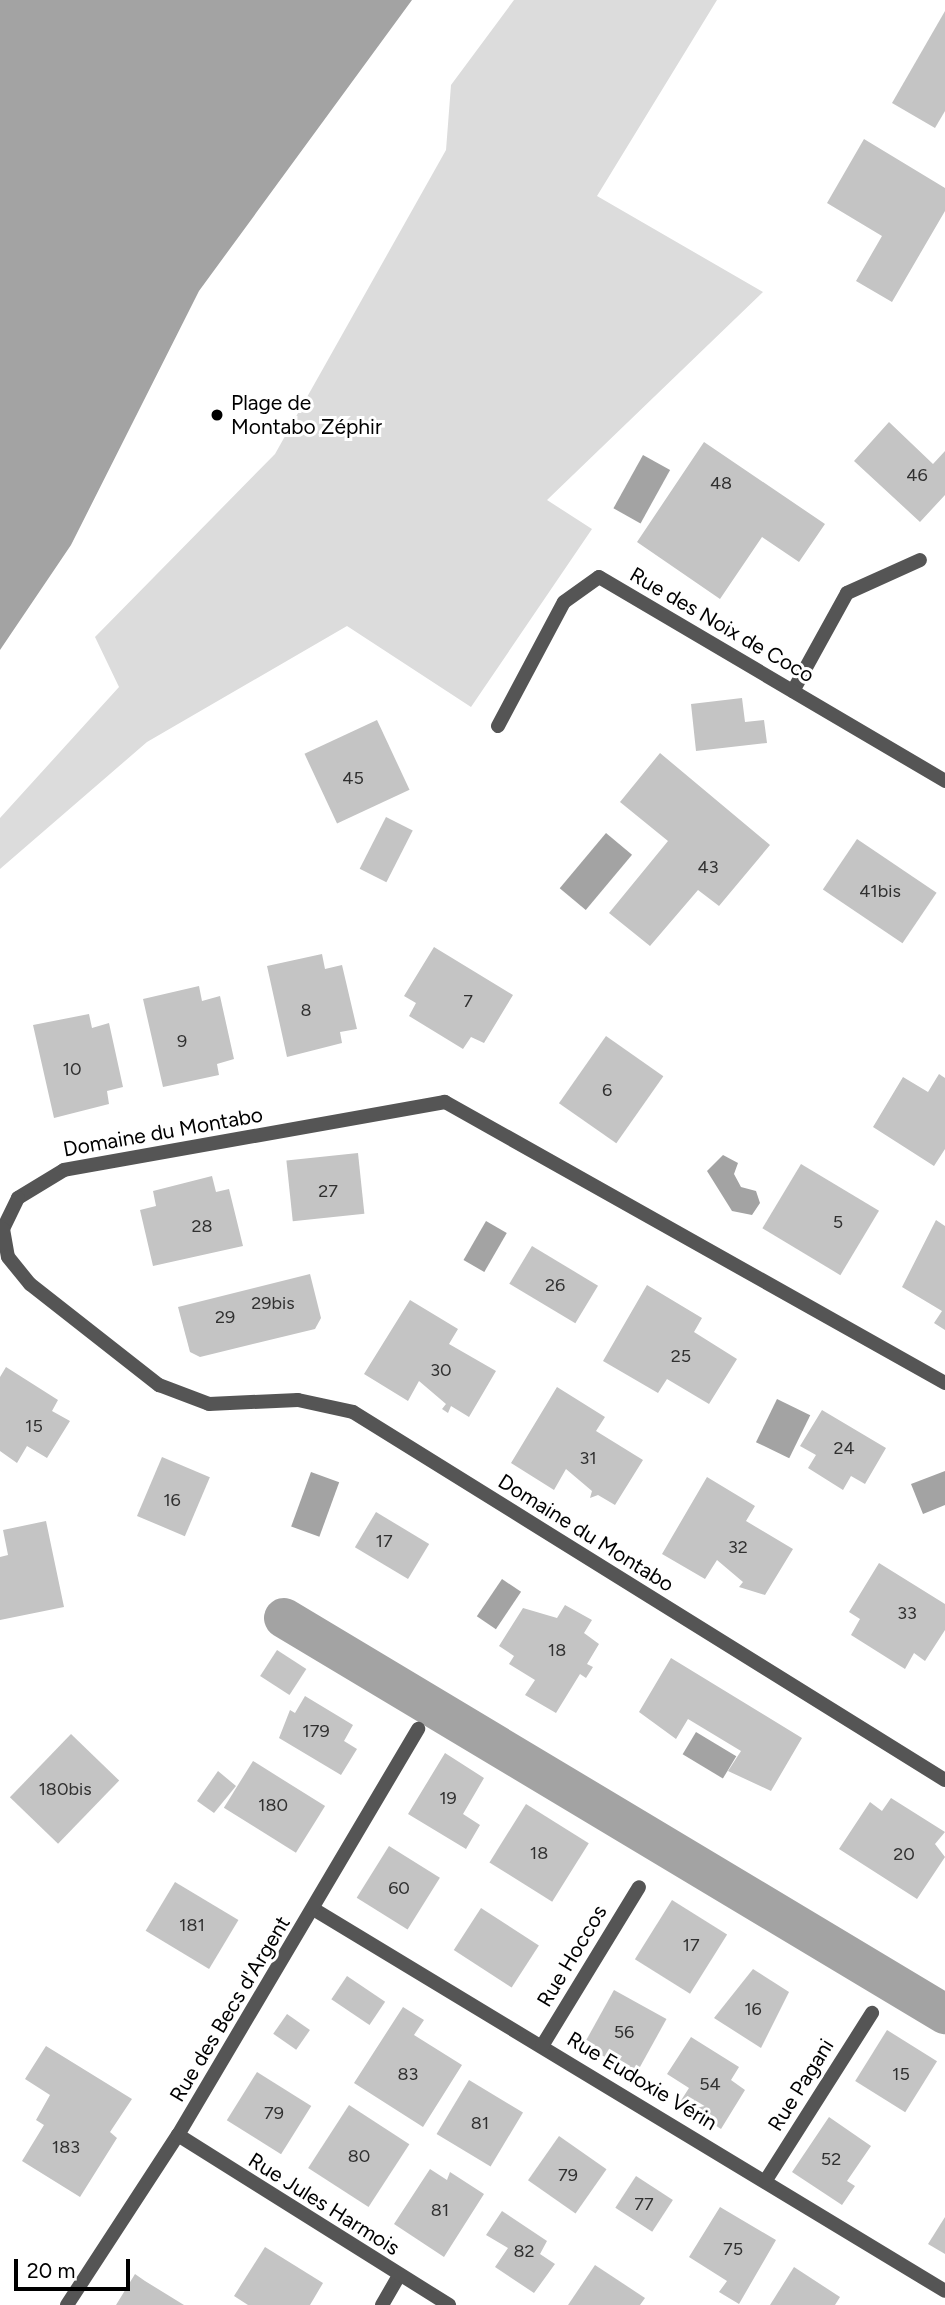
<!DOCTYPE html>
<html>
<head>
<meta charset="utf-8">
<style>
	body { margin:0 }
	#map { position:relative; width:945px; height:2305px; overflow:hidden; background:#fff; font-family:Figtree,sans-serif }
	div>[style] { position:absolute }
	.green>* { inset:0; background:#dcdcdc }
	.water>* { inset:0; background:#a3a3a3; transform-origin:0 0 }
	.canal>* { height:40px; margin:-20px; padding:0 20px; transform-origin:20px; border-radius:20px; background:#a3a3a3 }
	.building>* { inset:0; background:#c4c4c4; transform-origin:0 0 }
	.lane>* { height:14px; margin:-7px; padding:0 7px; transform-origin:7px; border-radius:7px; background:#555 }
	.street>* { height:14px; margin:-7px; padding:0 7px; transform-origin:7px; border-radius:7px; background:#555 }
	.dots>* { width:19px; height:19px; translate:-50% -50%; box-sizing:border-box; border:4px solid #fff; border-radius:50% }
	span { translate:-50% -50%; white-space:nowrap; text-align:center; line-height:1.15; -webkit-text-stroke:6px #fff; paint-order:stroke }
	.number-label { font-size:18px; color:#313131 }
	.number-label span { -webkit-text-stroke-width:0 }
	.poi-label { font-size:21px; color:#000 }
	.left { translate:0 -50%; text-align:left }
	.street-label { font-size:21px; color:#000 }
	.scale { position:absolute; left:14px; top:2259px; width:116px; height:32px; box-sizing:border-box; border:4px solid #000; border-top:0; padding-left:9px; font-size:21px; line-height:24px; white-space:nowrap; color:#000; -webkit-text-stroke:5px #fff; paint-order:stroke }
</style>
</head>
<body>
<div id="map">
	<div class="green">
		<i style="clip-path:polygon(514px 0,717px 0,597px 196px,763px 292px,547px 500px,592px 529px,471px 707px,347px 626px,147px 742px,0 869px,0 818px,119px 687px,95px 637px,275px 454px,446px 150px,451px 85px)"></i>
	</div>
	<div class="water">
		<i style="clip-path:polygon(0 0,412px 0,199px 291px,71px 545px,0 650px)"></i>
		<i style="left:643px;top:455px;width:31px;height:61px;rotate:29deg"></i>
		<i style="left:606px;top:833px;width:34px;height:72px;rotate:40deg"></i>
		<i style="clip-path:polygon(723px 1155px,738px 1163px,734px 1174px,741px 1187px,756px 1191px,760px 1203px,752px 1215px,732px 1211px,707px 1171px)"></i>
		<i style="left:486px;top:1221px;width:24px;height:45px;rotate:30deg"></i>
		<i style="left:777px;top:1399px;width:37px;height:48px;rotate:26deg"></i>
		<i style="clip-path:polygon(945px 1471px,945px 1505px,923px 1514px,911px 1484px)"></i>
		<i style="left:311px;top:1472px;width:30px;height:58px;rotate:20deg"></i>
		<i style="left:502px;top:1579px;width:23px;height:45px;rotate:34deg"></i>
		<i style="left:696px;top:1732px;width:47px;height:26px;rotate:31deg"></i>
	</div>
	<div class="canal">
		<i style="left:284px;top:1618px;width:771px;rotate:30.93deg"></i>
	</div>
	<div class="building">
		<i style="clip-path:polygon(945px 11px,945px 111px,935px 128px,892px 103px)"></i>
		<i style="clip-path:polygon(864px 139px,945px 188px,945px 211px,892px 302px,856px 281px,882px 236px,827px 203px)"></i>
		<i style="clip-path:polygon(889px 422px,933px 464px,945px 451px,945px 495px,920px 522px,854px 461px)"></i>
		<i style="clip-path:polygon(704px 442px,825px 524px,799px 562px,762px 537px,720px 599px,637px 542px)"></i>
		<i style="clip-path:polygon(742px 698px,745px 722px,764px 720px,767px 743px,696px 751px,691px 704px)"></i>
		<i style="left:377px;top:720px;width:77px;height:80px;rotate:65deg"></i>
		<i style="clip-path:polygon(660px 753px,770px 845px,719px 906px,698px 890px,650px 946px,609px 913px,668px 841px,620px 802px)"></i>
		<i style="left:386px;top:817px;width:30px;height:58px;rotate:27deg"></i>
		<i style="left:857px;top:839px;width:96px;height:61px;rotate:34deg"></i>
		<i style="clip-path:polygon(434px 947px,513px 995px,484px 1043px,471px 1037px,463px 1049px,409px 1016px,416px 1003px,404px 996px)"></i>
		<i style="clip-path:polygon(322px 954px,325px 969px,342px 965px,357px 1029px,340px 1032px,342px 1043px,287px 1057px,267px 966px)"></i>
		<i style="clip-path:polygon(199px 986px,202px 1001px,220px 996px,234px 1059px,217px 1064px,219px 1075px,163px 1087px,143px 999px)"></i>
		<i style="clip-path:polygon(89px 1014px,92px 1028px,109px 1023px,123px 1087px,107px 1091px,109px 1104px,54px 1118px,33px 1025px)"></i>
		<i style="left:606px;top:1036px;width:70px;height:82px;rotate:35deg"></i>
		<i style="clip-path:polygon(939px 1074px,945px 1078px,945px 1149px,934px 1166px,873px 1127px,903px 1077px,928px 1092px)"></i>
		<i style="left:358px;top:1153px;width:61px;height:72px;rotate:84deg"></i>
		<i style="left:801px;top:1164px;width:91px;height:75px;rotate:31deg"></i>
		<i style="clip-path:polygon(212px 1176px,216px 1192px,229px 1189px,243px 1246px,153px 1266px,140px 1210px,156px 1206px,153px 1191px)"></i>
		<i style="clip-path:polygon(936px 1220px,945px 1226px,945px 1330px,934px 1323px,942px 1311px,902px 1287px)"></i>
		<i style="left:532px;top:1246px;width:77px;height:44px;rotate:31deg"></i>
		<i style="clip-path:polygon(310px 1274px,321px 1318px,315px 1329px,200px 1357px,190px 1352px,178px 1307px)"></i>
		<i style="clip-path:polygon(647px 1285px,702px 1318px,694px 1332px,737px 1359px,709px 1404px,667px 1379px,658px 1393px,603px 1361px)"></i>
		<i style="clip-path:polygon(410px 1300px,458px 1329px,449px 1344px,496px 1371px,469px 1417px,451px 1406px,448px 1413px,442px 1409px,446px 1404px,419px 1381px,408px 1401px,364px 1374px)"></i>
		<i style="clip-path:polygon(6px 1367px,58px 1400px,52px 1411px,70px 1421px,47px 1458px,27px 1446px,17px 1463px,0 1451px,0 1377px)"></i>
		<i style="clip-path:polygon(557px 1387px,605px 1417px,596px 1431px,643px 1460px,615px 1505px,598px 1495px,590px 1498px,592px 1491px,566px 1469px,554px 1490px,511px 1463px)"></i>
		<i style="clip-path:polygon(822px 1410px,886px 1448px,865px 1484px,851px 1476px,843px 1490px,808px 1468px,816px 1455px,800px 1446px)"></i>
		<i style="left:162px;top:1457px;width:52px;height:64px;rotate:23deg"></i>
		<i style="clip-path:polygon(707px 1477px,755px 1506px,746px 1521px,793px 1549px,765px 1595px,739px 1587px,743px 1582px,717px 1560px,705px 1579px,662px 1554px)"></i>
		<i style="left:376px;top:1512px;width:62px;height:41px;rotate:31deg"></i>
		<i style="clip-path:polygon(46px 1521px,64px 1607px,0 1620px,0 1557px,8px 1555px,3px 1530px)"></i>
		<i style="clip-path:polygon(879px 1563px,945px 1604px,945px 1630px,925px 1661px,914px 1653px,905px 1669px,851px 1635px,860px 1619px,849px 1612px)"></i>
		<i style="clip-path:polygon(565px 1605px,592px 1620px,584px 1633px,599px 1644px,587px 1664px,593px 1667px,586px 1678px,580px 1674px,556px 1713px,525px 1695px,535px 1680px,509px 1664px,514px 1656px,499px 1646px,523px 1608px,557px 1618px)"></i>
		<i style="left:277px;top:1650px;width:35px;height:31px;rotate:33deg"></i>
		<i style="clip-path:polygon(671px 1658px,802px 1738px,771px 1791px,728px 1771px,741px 1751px,688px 1719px,676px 1739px,639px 1712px)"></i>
		<i style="clip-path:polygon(305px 1696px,353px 1725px,344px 1741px,357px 1749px,341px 1775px,279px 1738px,290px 1710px,295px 1713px)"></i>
		<i style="left:71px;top:1734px;width:67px;height:88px;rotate:44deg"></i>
		<i style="clip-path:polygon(445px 1753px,484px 1778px,463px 1814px,480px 1825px,466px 1849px,408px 1814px)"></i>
		<i style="left:253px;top:1761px;width:85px;height:55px;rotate:32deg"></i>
		<i style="clip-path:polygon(218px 1771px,236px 1786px,214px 1813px,197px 1801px)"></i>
		<i style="clip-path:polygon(891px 1798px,945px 1832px,935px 1844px,945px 1857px,917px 1899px,839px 1849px,870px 1802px,882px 1811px)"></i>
		<i style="left:526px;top:1804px;width:74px;height:69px;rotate:32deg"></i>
		<i style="left:389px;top:1846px;width:60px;height:61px;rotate:32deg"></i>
		<i style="left:175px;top:1882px;width:74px;height:57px;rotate:31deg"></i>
		<i style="left:672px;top:1900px;width:65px;height:70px;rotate:32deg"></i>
		<i style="left:481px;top:1908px;width:69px;height:50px;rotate:33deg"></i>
		<i style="clip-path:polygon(753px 1969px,789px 1992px,761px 2048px,714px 2018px)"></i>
		<i style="left:347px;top:1976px;width:46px;height:28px;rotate:34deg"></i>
		<i style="left:614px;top:1990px;width:60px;height:63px;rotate:29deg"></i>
		<i style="clip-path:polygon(403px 2007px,424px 2020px,414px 2035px,462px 2065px,423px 2127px,354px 2083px)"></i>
		<i style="left:287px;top:2014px;width:28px;height:24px;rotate:35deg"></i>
		<i style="left:887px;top:2030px;width:59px;height:60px;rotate:32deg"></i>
		<i style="clip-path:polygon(691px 2037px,739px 2067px,731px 2080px,745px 2090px,721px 2129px,680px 2102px,689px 2088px,667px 2074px)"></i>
		<i style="clip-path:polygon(46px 2046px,132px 2099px,110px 2132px,117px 2138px,80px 2197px,22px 2161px,44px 2125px,36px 2120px,50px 2095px,25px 2079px)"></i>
		<i style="left:257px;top:2072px;width:64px;height:57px;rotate:32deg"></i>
		<i style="left:469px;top:2080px;width:63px;height:63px;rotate:31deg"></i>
		<i style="left:349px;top:2105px;width:72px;height:75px;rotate:33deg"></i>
		<i style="clip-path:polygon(829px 2117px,871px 2146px,847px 2181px,855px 2186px,842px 2205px,792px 2172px)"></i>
		<i style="left:559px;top:2136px;width:58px;height:54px;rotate:35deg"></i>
		<i style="clip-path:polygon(430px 2169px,447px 2180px,450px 2172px,484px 2194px,444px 2257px,394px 2224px)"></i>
		<i style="left:636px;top:2176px;width:44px;height:38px;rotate:33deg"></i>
		<i style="clip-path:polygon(720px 2207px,776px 2240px,739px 2304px,719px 2292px,727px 2281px,689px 2257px)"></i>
		<i style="clip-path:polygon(502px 2211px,547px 2241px,540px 2254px,555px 2264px,534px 2293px,495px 2267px,508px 2248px,486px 2235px)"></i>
		<i style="clip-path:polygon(945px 2217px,945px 2254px,928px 2244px)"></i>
		<i style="clip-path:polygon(265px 2247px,323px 2283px,310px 2305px,248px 2305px,234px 2296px)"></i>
		<i style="clip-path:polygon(595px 2265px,645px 2298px,640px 2305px,568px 2305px)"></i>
		<i style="clip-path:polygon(794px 2267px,840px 2297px,835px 2305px,770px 2305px)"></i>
		<i style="clip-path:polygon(135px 2274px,145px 2281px,184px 2305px,116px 2305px)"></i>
	</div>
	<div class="lane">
		<i style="left:793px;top:691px;width:112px;rotate:-61.1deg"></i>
		<i style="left:847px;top:593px;width:80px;rotate:-24.3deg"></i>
		<i style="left:382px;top:2305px;width:34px;rotate:-60deg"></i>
	</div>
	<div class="street">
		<i style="left:498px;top:726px;width:140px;rotate:-62deg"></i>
		<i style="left:564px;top:602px;width:43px;rotate:-35.5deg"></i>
		<i style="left:599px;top:577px;width:402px;rotate:30.5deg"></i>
		<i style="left:945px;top:1383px;width:574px;rotate:-150.66deg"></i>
		<i style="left:445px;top:1102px;width:387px;rotate:169.9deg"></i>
		<i style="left:64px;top:1170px;width:54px;rotate:148.7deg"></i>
		<i style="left:18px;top:1198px;width:34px;rotate:116deg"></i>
		<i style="left:3px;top:1229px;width:28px;rotate:80deg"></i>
		<i style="left:8px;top:1257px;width:35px;rotate:51deg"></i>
		<i style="left:30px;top:1284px;width:164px;rotate:38.1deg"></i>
		<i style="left:159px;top:1385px;width:53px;rotate:20.8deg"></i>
		<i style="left:209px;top:1404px;width:89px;rotate:-2.6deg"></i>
		<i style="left:298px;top:1400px;width:56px;rotate:12.3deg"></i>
		<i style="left:353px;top:1412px;width:697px;rotate:31.87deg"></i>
		<i style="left:315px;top:1910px;width:736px;rotate:31.16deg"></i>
		<i style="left:542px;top:2046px;width:186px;rotate:-58.6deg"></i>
		<i style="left:178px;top:2135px;width:320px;rotate:32.1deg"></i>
		<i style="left:766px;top:2180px;width:198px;rotate:-57.6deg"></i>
		<i style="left:67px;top:2305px;width:203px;rotate:-56.9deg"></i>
		<i style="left:178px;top:2135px;width:472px;rotate:-59.4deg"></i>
	</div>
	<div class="dots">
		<i style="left:217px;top:415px;background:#000"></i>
	</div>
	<div class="number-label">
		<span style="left:917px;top:475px">46</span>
		<span style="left:721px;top:483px">48</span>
		<span style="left:353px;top:778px">45</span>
		<span style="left:708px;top:867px">43</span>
		<span style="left:880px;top:891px">41bis</span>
		<span style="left:468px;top:1001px">7</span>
		<span style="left:306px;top:1010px">8</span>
		<span style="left:182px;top:1041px">9</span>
		<span style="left:72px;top:1069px">10</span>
		<span style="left:607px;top:1090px">6</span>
		<span style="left:328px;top:1191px">27</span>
		<span style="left:838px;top:1222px">5</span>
		<span style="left:202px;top:1226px">28</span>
		<span style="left:555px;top:1285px">26</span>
		<span style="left:273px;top:1303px">29bis</span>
		<span style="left:225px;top:1317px">29</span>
		<span style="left:681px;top:1356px">25</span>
		<span style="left:441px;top:1370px">30</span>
		<span style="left:34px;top:1426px">15</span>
		<span style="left:844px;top:1448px">24</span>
		<span style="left:588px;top:1458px">31</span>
		<span style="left:172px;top:1500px">16</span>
		<span style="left:384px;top:1541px">17</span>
		<span style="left:738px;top:1547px">32</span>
		<span style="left:907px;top:1613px">33</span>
		<span style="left:557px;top:1650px">18</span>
		<span style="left:316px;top:1731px">179</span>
		<span style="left:65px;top:1789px">180bis</span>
		<span style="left:448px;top:1798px">19</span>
		<span style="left:273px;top:1805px">180</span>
		<span style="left:539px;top:1853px">18</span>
		<span style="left:904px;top:1854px">20</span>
		<span style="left:399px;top:1888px">60</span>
		<span style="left:192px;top:1925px">181</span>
		<span style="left:691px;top:1945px">17</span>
		<span style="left:753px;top:2009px">16</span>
		<span style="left:624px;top:2032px">56</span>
		<span style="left:408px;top:2074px">83</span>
		<span style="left:901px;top:2074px">15</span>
		<span style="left:710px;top:2084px">54</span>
		<span style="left:274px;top:2113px">79</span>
		<span style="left:480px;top:2123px">81</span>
		<span style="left:66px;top:2147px">183</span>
		<span style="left:359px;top:2156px">80</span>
		<span style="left:831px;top:2159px">52</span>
		<span style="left:568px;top:2175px">79</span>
		<span style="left:644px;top:2204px">77</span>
		<span style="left:440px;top:2210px">81</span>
		<span style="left:733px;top:2249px">75</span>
		<span style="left:524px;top:2251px">82</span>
	</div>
	<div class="poi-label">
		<span class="left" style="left:231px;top:415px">Plage de<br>Montabo Zéphir</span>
	</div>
	<div class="street-label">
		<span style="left:722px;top:625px;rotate:30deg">Rue des Noix de Coco</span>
		<span style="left:163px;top:1132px;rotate:-10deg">Domaine du Montabo</span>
		<span style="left:586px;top:1533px;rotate:32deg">Domaine du Montabo</span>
		<span style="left:572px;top:1956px;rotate:-59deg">Rue Hoccos</span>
		<span style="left:230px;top:2009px;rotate:-59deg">Rue des Becs d'Argent</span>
		<span style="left:642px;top:2081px;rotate:31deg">Rue Eudoxie Vérin</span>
		<span style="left:801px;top:2085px;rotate:-58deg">Rue Pagani</span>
		<span style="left:324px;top:2204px;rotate:32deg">Rue Jules Harmois</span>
	</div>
	<div class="scale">20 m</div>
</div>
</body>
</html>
